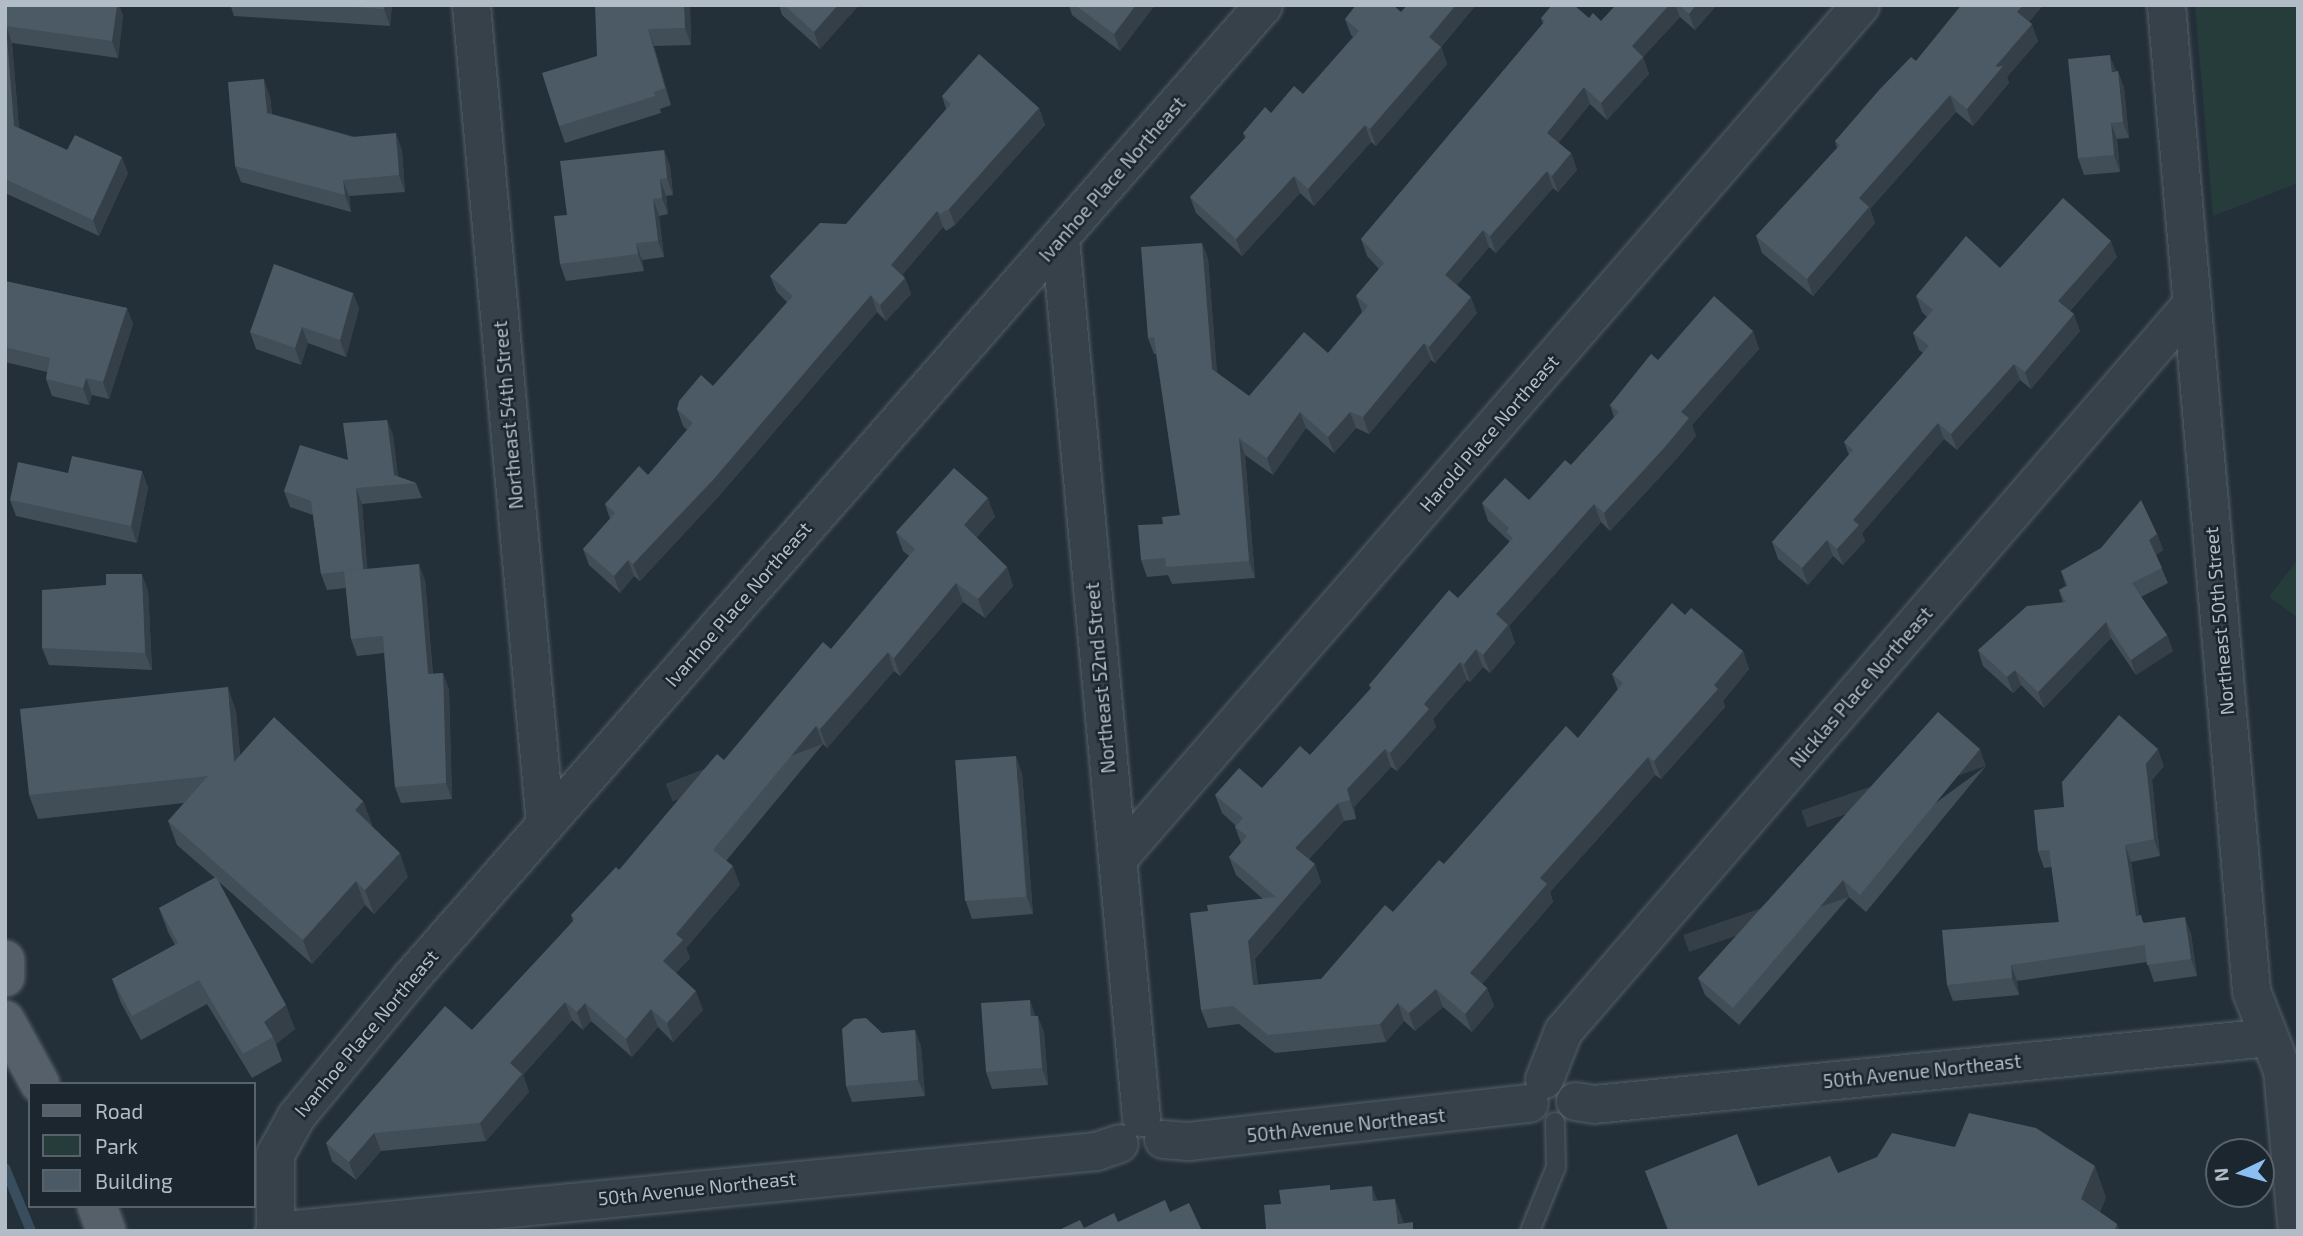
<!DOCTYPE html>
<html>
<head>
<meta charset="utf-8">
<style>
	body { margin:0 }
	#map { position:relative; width:2303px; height:1236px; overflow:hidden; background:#232f39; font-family:"Exo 2",sans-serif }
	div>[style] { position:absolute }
	.green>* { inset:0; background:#263c3b }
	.stream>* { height:10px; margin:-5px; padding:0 5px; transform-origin:5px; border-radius:5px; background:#384e5f }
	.roads { filter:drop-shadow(0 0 2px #555f68) drop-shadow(0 0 2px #555f68) }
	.service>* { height:18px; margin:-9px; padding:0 9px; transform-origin:9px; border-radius:9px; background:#37414a }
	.minor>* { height:37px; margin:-18.5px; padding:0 18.5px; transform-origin:18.5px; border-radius:18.5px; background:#37414a }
	.primary>* { height:38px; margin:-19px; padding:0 19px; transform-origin:19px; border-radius:19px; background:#55606a }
	.wall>* { inset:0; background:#414d57 }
	.shaded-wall>* { inset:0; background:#353f47; transform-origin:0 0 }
	.building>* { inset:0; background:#4c5a65; transform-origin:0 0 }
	span { translate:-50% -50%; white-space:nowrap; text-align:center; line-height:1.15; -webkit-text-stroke:5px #1c262f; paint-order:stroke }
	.street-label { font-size:19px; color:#b2bcc6 }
	.frame { position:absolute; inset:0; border:7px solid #b2bcc6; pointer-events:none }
	.legend { position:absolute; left:28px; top:1082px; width:228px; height:126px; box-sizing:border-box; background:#1c262f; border:2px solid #58626b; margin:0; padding:9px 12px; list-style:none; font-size:21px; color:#b2bcc6 }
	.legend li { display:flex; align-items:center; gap:14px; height:35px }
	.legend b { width:35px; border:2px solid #58626b }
	.north { position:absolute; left:2205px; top:1138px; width:70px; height:70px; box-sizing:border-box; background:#1c262f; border:2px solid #58626b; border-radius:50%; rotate:265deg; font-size:19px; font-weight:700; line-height:28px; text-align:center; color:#b2bcc6 }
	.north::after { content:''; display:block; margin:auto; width:24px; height:32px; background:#8bbff2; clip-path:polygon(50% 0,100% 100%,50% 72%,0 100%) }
</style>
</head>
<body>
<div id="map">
	<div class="green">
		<i style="clip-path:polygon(2195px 5px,2298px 5px,2298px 183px,2213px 216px)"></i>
		<i style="clip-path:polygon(2298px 559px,2298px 618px,2269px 597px)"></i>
	</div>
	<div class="stream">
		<i style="left:5px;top:1168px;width:68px;rotate:67.6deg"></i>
	</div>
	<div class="roads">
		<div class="service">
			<i style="left:1530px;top:1231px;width:69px;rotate:-67.9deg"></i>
			<i style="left:1556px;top:1167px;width:45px;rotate:-91.3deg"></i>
		</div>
		<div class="minor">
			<i style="left:471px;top:5px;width:822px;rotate:84.84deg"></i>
			<i style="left:2166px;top:5px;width:990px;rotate:85.07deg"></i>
			<i style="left:2251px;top:991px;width:85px;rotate:68.6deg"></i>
			<i style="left:2282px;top:1070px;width:162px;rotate:84.7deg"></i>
			<i style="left:1060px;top:239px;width:882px;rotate:84.73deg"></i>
			<i style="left:1117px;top:859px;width:1132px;rotate:-48.98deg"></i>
			<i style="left:1544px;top:1079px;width:52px;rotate:-68.4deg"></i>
			<i style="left:1563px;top:1031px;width:962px;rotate:-49.17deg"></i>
			<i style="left:1575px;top:1101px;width:18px;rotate:9deg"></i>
			<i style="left:1593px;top:1104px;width:679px;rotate:-5.66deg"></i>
			<i style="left:1163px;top:1139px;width:25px;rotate:5deg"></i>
			<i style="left:1188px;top:1141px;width:343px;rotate:-6.4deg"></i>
			<i style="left:274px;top:1231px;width:826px;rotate:-5.56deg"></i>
			<i style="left:1096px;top:1151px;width:24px;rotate:-19deg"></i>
			<i style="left:275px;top:1231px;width:77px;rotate:-90deg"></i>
			<i style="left:275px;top:1154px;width:43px;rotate:-61.1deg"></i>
			<i style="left:296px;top:1116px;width:179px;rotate:-50.4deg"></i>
			<i style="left:410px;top:978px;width:1294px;rotate:-48.76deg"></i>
		</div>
		<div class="primary">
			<i style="left:5px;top:960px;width:17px;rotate:90deg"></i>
			<i style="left:5px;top:1020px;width:73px;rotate:61.3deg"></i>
			<i style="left:97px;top:1206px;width:27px;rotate:70deg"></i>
		</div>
	</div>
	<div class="wall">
		<i style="clip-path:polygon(5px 5px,119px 5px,123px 16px,118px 58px,12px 43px,19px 128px,67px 150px,128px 173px,99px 236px,5px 193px)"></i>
		<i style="clip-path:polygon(224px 5px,392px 5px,390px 26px,234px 16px,231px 7px,224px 6px)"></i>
		<i style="clip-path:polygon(690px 5px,691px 45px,654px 46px,671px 105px,660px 109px,661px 113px,565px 143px,559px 126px,597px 56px)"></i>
		<i style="clip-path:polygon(779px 5px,859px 5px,820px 49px,782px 15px)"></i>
		<i style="clip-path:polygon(1069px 5px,1155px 5px,1120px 51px,1072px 15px)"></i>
		<i style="clip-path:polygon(1476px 5px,1441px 47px,1447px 64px,1376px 146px,1371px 142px,1314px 206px,1300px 193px,1242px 256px,1196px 213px,1190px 197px,1245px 138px,1243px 133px,1271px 113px,1303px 94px,1353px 37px,1351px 35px,1345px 19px)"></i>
		<i style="clip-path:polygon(1616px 5px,1717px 5px,1695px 30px,1680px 17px,1643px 57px,1649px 74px,1607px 120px,1590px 104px,1558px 143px,1571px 153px,1577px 170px,1558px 192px,1553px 188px,1496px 253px,1489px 247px,1457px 285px,1477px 313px,1435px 363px,1431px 360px,1369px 434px,1356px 428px,1334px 453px,1306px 428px,1273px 475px,1245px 455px,1255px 578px,1172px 584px,1168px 575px,1147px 577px,1141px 560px,1163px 524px,1180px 515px,1156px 354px,1154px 354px,1148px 338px,1202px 243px,1208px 259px,1217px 373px,1249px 396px,1328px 353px,1362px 312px,1356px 296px,1379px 269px,1367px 256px,1361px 239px,1543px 24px,1541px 18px,1589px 18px,1601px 21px)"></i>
		<i style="clip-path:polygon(1961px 5px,2043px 5px,2029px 22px,2038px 41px,2007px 77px,2009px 83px,1973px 126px,1956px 112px,1870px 209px,1875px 223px,1813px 296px,1762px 253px,1756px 236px,1837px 148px,1835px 141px,1916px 61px)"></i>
		<i style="clip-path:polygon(2118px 71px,2124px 88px,2129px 138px,2117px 139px,2120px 172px,2084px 175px,2078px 158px,2116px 72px)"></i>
		<i style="clip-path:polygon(270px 96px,272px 114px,402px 150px,405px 192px,349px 196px,351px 212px,241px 182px,235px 166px)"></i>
		<i style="clip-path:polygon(942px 96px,1039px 108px,1045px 125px,955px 225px,946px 231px,943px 227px,902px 275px,905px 278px,911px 294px,886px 321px,877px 312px,719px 496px,640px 581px,634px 576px,620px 593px,589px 565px,583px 549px,610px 519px,605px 504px,648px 475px,687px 430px,683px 426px,677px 409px,713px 386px,787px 302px,777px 292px,770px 276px,846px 224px,946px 109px)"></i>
		<i style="clip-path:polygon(664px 150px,670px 166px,673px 195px,666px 196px,668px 214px,659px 216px,664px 257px,642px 260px,644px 271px,566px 281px,560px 264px,567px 215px)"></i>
		<i style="clip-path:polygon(2117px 257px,2070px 311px,2080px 331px,2031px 389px,2020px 380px,1957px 450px,1944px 439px,1862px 533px,1865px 541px,1843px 565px,1833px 556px,1808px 585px,1778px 559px,1772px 542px,1849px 455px,1844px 442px,1923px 353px,1919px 350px,1913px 333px,1927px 317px,1922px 312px,1916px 296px,2000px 268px)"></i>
		<i style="clip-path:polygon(5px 281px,127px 308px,133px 324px,109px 399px,92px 395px,89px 405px,52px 396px,46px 379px,47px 372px,5px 362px)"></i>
		<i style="clip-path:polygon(353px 293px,359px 309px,346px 357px,308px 343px,301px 365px,256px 349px,250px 332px)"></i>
		<i style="clip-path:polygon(1753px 331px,1759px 349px,1692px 425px,1696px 436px,1671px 465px,1610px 531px,1601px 522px,1509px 626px,1515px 643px,1490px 673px,1483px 667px,1470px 682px,1467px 680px,1433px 719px,1436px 727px,1397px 771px,1391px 767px,1354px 807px,1356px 819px,1344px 821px,1309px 859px,1321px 882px,1255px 959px,1258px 985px,1321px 979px,1578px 738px,1618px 690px,1612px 674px,1685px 615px,1743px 651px,1749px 669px,1723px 701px,1725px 707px,1661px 779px,1655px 775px,1550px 892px,1553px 902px,1482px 984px,1487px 988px,1494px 1006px,1472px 1032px,1443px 1007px,1415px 1031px,1404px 1021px,1386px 1042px,1275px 1053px,1239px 1024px,1208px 1028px,1201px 1010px,1208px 911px,1263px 899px,1236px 875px,1229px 857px,1241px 843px,1235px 827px,1236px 826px,1222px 813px,1215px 795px,1262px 788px,1310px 755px,1371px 689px,1369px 685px,1458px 598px,1510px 542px,1488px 521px,1482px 503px,1529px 500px,1571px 465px,1614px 417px,1610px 405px,1658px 360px)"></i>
		<i style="clip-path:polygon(387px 420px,393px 435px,398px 477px,416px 483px,422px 498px,362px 504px,367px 569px,425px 580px,433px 674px,443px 673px,449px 690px,452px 799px,401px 803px,395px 787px,384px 653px,357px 656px,351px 639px,346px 588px,327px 590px,321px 574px,313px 515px,290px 507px,284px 491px,348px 460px)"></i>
		<i style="clip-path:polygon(142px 471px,148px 488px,137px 543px,16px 516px,10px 500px,68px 473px)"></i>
		<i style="clip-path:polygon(995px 517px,976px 537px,1007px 567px,1013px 586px,985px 618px,963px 602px,900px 676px,894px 671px,827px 748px,823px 744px,726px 861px,740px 885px,686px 948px,690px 958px,676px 973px,703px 1010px,673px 1042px,658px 1027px,632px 1057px,591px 1021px,583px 1030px,572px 1020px,523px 1075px,529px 1092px,486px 1141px,381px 1151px,356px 1180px,332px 1161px,326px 1143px,472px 1030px,573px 922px,571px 915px,619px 870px,724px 760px,831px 649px,909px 556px,903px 551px,896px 532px)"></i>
		<i style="clip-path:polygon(2157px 534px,2163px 550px,2156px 555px,2168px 583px,2141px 597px,2167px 635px,2173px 651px,2136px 675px,2111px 638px,2044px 708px,2021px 685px,2013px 693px,1983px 666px,1978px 650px,2063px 603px,2059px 590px,2066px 586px,2061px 571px)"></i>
		<i style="clip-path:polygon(106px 585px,148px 590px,152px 670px,49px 665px,42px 648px)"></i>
		<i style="clip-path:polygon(236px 711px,240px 755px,363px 801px,372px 825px,371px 826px,408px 877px,374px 914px,365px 905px,312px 964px,219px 882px,295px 1029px,276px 1044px,282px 1061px,252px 1078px,207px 1004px,141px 1040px,121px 1003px,112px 979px,175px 945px,168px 932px,159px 908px,215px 878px,177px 845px,168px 821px,184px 803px,38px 819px,29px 795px)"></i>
		<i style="clip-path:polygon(1986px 766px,1866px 912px,1849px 897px,1739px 1025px,1705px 995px,1698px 978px)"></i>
		<i style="clip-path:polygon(2164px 766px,2152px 780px,2160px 856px,2131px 862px,2139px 915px,2144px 923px,2191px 934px,2197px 976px,2154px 982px,2147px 962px,2017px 981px,2019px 995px,1953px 1001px,1947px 985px,2059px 922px,2052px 867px,2044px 868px,2038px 851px,2064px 807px)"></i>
		<i style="clip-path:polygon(1022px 773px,1033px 914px,972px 919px,966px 902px)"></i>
		<i style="clip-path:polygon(1036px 1016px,1044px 1032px,1048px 1085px,992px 1089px,986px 1072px)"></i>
		<i style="clip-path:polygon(915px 1030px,921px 1047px,925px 1096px,852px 1102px,846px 1086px,882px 1033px)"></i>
		<i style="clip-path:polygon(1645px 1171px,1758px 1186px,1838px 1173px,2106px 1197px,2100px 1212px,2117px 1224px,2120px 1231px,1668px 1231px)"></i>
	</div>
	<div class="shaded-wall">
		<i style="clip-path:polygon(117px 5px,119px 5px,123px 16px,118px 58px,112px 41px)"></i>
		<i style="clip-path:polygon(385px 5px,392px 5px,390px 26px,384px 9px)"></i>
		<i style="clip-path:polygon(684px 5px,690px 5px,691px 45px,685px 28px)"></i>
		<i style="clip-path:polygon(838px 5px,859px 5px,820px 49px,814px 32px)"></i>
		<i style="clip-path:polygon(1136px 5px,1155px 5px,1120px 51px,1114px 34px)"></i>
		<i style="clip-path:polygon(1456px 5px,1476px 5px,1438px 50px,1441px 47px,1447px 64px,1376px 146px,1370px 129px,1429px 37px)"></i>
		<i style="clip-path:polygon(1669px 5px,1675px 5px,1680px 17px,1643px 57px,1649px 74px,1607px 120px,1601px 103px,1632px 46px)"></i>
		<i style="clip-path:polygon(1696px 5px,1717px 5px,1695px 30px,1689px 14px)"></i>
		<i style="clip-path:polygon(2023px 5px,2043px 5px,2023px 29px,2017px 12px)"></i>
		<i style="clip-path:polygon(2032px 24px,2038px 41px,2007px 77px,2009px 83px,1973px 126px,1967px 109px,1995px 67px)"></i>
		<i style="clip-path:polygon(6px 26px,12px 43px,20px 142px,14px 126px)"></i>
		<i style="clip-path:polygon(648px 29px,654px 46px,671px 105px,665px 88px)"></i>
		<i style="clip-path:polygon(2110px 55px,2116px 71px,2112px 72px)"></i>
		<i style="clip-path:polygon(2118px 71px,2124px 88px,2129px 138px,2123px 122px)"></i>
		<i style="clip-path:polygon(264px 79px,270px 96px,273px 130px,267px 113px)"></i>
		<i style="clip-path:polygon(1584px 87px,1590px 104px,1553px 150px,1547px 133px)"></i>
		<i style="clip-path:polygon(1950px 95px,1956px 112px,1870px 209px,1875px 223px,1813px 296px,1807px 279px,1859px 198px)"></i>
		<i style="clip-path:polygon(1039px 108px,1045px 125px,955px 225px,949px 209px)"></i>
		<i style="clip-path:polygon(2111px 123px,2117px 139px,2120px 172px,2114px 155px)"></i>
		<i style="clip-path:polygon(1365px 125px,1371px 142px,1314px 206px,1308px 189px)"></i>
		<i style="clip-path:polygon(396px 133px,402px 150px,405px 192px,399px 175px)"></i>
		<i style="clip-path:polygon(664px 150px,670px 166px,673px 195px,667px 178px)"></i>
		<i style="clip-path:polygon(1571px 153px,1577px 170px,1558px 192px,1552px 176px)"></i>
		<i style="clip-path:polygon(122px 157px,128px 173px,99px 236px,93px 220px)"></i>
		<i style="clip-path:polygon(1547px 171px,1553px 188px,1496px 253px,1490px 236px)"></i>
		<i style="clip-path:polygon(1294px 176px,1300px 193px,1242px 256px,1236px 239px)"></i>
		<i style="clip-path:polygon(660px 179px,666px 196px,668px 214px,662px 198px)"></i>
		<i style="clip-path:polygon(343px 180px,349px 196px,351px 212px,345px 195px)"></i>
		<i style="clip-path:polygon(653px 199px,659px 216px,664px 257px,658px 241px)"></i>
		<i style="clip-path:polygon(937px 211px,943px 227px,897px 281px,891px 265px)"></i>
		<i style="clip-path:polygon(1483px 230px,1489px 247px,1451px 292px,1445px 275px)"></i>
		<i style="clip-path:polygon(2111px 241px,2117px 257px,2064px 317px,2058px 301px)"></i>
		<i style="clip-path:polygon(636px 243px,642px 260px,644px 271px,638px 254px)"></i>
		<i style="clip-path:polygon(1202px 243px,1208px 259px,1218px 386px,1212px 369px)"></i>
		<i style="clip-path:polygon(905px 278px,911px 294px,886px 321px,880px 305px)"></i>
		<i style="clip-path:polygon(353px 293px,359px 309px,346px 357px,340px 340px)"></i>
		<i style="clip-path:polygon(871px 295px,877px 312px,719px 496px,640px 581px,633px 564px)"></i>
		<i style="clip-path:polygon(1471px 297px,1477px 313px,1435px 363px,1429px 347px)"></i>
		<i style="clip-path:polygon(127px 308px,133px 324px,109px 399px,103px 382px)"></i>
		<i style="clip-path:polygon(2074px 314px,2080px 331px,2031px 389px,2025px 372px)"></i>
		<i style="clip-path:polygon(302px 327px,308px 343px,301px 365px,295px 348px)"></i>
		<i style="clip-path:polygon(1753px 331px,1759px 349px,1692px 425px,1696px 436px,1671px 465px,1610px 531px,1604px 513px,1681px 412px)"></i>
		<i style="clip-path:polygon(1424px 343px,1431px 360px,1369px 434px,1363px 417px)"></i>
		<i style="clip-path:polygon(2014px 364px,2020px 380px,1957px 450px,1951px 434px)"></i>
		<i style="clip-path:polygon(86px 378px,92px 395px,89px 405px,83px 388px)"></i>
		<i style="clip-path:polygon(1300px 412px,1306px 428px,1273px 475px,1267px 458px)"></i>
		<i style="clip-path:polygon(1350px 412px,1356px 428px,1334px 453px,1328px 437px)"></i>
		<i style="clip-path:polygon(387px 420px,393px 435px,399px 484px,394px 475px)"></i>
		<i style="clip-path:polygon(1938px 423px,1944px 439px,1862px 533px,1865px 541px,1843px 565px,1837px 549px,1853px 520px)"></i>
		<i style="clip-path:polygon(1239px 438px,1245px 455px,1255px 578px,1249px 561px)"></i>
		<i style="clip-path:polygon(142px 471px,148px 488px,137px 543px,131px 526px)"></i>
		<i style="clip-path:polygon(356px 488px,362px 504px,369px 586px,363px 570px)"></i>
		<i style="clip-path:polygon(988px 498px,995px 517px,971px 544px,964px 525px)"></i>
		<i style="clip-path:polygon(1594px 504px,1601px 522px,1509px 626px,1515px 643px,1490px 673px,1483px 655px,1496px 614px)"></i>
		<i style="clip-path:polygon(2157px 534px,2163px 550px,2155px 555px,2149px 540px)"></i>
		<i style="clip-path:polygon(1827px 540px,1833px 556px,1808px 585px,1802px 568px)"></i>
		<i style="clip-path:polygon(628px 560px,634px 576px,620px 593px,614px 576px)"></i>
		<i style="clip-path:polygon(419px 564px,425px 580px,434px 691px,428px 674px)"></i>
		<i style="clip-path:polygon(1007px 567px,1013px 586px,985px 618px,978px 599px)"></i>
		<i style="clip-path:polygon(142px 574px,148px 590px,152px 670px,145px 653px)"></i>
		<i style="clip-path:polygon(956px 583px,963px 602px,900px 676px,894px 658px)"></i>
		<i style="clip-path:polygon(2106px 622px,2111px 638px,2044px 708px,2038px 692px)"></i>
		<i style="clip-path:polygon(2167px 635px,2173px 651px,2136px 675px,2131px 660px)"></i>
		<i style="clip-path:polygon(1476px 649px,1483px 667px,1470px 682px,1464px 664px)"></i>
		<i style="clip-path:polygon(1743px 651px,1749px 669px,1723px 701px,1725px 707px,1661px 779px,1654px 761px,1714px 685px)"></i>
		<i style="clip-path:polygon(888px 652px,894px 671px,827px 748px,820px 729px)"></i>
		<i style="clip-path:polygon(1460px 662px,1467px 680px,1433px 719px,1436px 727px,1397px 771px,1390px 753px,1424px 704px)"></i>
		<i style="clip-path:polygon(2015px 670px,2021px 685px,2013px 693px,2007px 677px)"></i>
		<i style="clip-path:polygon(443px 673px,449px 690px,452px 799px,446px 783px)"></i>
		<i style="clip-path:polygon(228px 687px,236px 711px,243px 786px,234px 762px)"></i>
		<i style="left:816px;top:726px;width:19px;height:161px;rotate:69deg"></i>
		<i style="clip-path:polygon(1385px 749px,1391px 767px,1354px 807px,1356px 819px,1350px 800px,1347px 789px)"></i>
		<i style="left:1980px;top:749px;width:18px;height:189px;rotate:71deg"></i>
		<i style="clip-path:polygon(2158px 749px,2164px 766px,2152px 780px,2160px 856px,2154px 839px,2146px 764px)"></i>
		<i style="clip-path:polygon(1016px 756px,1022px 773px,1033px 914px,1027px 897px)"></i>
		<i style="clip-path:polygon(1648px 757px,1655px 775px,1550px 892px,1553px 902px,1476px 991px,1470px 973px,1540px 878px)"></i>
		<i style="clip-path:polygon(363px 801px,372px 825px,363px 834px,355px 810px)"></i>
		<i style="clip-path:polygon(1338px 803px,1344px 821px,1302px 866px,1295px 848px)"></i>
		<i style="clip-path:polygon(2125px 845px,2131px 862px,2142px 933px,2136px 916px)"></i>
		<i style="clip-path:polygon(400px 853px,408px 877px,374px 914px,365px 890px)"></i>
		<i style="clip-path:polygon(1315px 864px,1321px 882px,1255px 959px,1260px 1003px,1253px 985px,1248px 941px)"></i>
		<i style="clip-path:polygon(733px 866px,740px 885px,686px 948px,690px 958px,670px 979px,663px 961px,676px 934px)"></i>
		<i style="left:1843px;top:880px;width:18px;height:169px;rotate:71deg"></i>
		<i style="clip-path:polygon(356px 881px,365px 905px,312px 964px,303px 940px)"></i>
		<i style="clip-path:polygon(2185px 917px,2191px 934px,2197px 976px,2191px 959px)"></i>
		<i style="clip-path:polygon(2011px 965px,2017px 981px,2019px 995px,2012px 978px)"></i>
		<i style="clip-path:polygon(1487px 988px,1494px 1006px,1472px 1032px,1465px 1014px)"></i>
		<i style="clip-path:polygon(1436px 989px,1443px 1007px,1415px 1031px,1409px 1013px)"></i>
		<i style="clip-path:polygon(696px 991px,703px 1010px,673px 1042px,667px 1023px)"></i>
		<i style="clip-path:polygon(1030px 1000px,1036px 1017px,1031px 1016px)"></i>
		<i style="clip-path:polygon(565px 1002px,572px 1020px,523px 1075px,529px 1092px,486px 1141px,480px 1123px,510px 1063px)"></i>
		<i style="clip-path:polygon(585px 1003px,591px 1021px,583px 1030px,577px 1012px)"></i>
		<i style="clip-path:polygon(1398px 1003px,1404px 1021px,1386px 1042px,1380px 1024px)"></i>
		<i style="clip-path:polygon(286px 1005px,295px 1029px,276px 1044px,273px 1037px,264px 1022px)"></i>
		<i style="clip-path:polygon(651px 1009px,658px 1027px,632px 1057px,626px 1039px)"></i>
		<i style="clip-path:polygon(1038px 1016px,1044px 1032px,1048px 1085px,1042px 1068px)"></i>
		<i style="clip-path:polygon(915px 1030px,921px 1047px,925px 1096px,918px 1080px)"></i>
		<i style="clip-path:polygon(374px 1133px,381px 1151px,356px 1180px,349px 1162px)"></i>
		<i style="clip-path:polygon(2095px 1166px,2106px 1197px,2092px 1230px,2081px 1199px)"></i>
		<i style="clip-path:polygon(1372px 1186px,1381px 1210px,1373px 1201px)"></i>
		<i style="clip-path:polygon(1395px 1199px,1404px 1223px,1398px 1224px)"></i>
		<i style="clip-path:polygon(2117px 1224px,2120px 1231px,2114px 1231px)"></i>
	</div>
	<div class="building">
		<i style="clip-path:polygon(5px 5px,117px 5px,112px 41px,6px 26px,14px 126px,67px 150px,75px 135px,122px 157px,93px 220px,5px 179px)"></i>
		<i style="clip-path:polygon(320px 5px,385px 5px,384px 9px)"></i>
		<i style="clip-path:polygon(595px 5px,684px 5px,685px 28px,648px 29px,665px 88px,654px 92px,655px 96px,559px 126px,542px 73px,597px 56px)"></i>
		<i style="clip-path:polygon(784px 5px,838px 5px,814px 32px)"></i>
		<i style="clip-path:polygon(1075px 5px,1136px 5px,1114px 34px)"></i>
		<i style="clip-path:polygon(1356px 5px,1393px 5px,1401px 12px,1407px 5px,1456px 5px,1429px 37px,1441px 47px,1370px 129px,1365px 125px,1308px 189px,1294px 176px,1236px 239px,1190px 197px,1247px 136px,1243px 133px,1265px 107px,1271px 113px,1294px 86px,1303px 94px,1359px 31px,1345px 19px)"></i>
		<i style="clip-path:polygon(1552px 5px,1574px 5px,1589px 18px,1593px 13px,1601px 21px,1616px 5px,1669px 5px,1632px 46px,1643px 57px,1601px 103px,1584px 87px,1547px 133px,1571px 153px,1552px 176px,1547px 171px,1490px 236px,1483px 230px,1445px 275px,1471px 297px,1429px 347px,1424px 343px,1363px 417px,1350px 412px,1328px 437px,1300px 412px,1267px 458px,1239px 438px,1249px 561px,1166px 567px,1165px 558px,1141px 560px,1138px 525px,1163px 524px,1162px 517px,1180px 515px,1154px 337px,1148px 338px,1141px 247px,1202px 243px,1212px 369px,1249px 396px,1304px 332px,1328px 353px,1368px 306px,1356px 296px,1384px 263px,1361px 239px,1545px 21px,1541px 18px)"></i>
		<i style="clip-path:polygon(1679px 5px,1696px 5px,1689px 14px)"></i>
		<i style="clip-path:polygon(1962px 5px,2023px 5px,2017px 12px,2032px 24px,1995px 67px,2003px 66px,1967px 109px,1950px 95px,1859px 198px,1869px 207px,1807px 279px,1756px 236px,1840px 145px,1835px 141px,1880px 89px,1911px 57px,1916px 61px)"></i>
		<i style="clip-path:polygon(979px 54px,1039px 108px,949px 209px,940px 214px,937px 211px,891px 265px,905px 278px,880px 305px,871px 295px,713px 480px,633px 564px,628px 560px,614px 576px,583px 549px,615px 513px,605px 504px,639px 466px,648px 475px,693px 423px,677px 409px,679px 401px,701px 375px,713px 386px,793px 296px,770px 276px,820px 223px,846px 224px,951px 104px,942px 96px)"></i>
		<i style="clip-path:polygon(2110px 55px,2112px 72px,2118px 71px,2123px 122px,2111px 123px,2114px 155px,2078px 158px,2068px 59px)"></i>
		<i style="clip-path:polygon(264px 79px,267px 113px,352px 137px,396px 133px,399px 175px,343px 180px,345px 195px,235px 166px,228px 82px)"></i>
		<i style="clip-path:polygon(664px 150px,667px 178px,660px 179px,662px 198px,653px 199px,658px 241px,636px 243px,638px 254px,560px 264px,554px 216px,567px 215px,560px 161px)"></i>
		<i style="clip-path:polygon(2063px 198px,2111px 241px,2058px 301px,2074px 314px,2025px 372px,2014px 364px,1951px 434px,1938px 423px,1853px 520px,1859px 525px,1837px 549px,1827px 540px,1802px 568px,1772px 542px,1853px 450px,1844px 442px,1929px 346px,1913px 333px,1933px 310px,1916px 296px,1966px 236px,2000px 268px)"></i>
		<i style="clip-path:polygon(274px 264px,353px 293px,340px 340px,302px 327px,295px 348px,250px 332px)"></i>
		<i style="clip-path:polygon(5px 281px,127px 308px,103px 382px,86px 378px,83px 388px,46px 379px,50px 358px,5px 347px)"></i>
		<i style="clip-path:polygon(1714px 296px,1753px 331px,1681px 412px,1689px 418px,1665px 447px,1604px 513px,1594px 504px,1496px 614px,1508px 625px,1483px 655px,1476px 649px,1464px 664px,1460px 662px,1424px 704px,1429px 709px,1390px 753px,1385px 749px,1347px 789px,1350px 800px,1338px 803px,1295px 848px,1315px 864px,1248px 941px,1253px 985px,1321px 979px,1385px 905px,1393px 912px,1439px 860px,1444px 864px,1566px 726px,1578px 738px,1623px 683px,1612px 674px,1672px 603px,1685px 615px,1691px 608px,1743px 651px,1714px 685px,1718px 689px,1654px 761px,1648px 757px,1540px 878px,1547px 884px,1470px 973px,1487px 988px,1465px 1014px,1436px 989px,1409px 1013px,1398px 1003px,1380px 1024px,1268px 1035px,1233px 1006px,1201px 1010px,1190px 913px,1208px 911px,1207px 905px,1276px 897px,1229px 857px,1247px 836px,1235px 827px,1243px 818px,1215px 795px,1239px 768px,1262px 788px,1300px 746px,1310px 755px,1372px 687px,1369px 685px,1449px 590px,1458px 598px,1513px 538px,1506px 532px,1509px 528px,1482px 503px,1505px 478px,1529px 500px,1565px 460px,1571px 465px,1619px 412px,1610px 405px,1651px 354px,1658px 360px)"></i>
		<i style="clip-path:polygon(387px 420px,394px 475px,416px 483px,356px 488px,363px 569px,321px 574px,311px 501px,284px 491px,300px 445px,348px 460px,343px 423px)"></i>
		<i style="clip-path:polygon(72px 456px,142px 471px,131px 526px,10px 500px,18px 462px,68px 473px)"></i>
		<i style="clip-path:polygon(954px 468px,988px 498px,964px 525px,1007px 567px,978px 599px,956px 583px,894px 658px,888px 652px,820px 729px,816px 726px,713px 850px,733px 866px,676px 934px,683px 940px,663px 961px,696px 991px,667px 1023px,651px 1009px,626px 1039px,585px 1003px,577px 1012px,565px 1002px,510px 1063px,522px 1074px,480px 1123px,374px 1133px,349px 1162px,326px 1143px,445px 1006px,472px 1030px,575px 919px,571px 915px,616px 867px,619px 870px,717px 754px,724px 760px,823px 642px,831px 649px,915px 549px,896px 532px)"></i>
		<i style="clip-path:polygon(2141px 500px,2157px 534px,2149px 540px,2162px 568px,2132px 583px,2167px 635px,2131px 660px,2106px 622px,2038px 692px,2015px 670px,2007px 677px,1978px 650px,2027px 606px,2066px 602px,2059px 590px,2068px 585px,2061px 571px,2101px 548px)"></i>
		<i style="clip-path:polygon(419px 564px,428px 674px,443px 673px,446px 783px,395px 787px,383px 636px,351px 639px,344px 571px)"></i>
		<i style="clip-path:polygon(106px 574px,142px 574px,145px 653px,42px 648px,42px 590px,106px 585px)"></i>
		<i style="clip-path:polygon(228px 687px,234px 762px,274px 717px,363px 801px,355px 810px,400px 853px,365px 890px,356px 881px,303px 940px,168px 821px,208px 776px,29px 795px,20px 709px)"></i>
		<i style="clip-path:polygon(1938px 712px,1980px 749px,1860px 895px,1843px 880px,1733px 1008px,1698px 978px)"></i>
		<i style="clip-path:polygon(2119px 715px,2158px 749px,2146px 764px,2154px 839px,2125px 845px,2136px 916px,2141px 915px,2143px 923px,2185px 917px,2191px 959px,2147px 965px,2145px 945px,2011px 965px,2012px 978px,1947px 985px,1942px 930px,2059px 922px,2049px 850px,2038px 851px,2034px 810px,2064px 807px,2062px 782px)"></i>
		<i style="left:1016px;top:756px;width:141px;height:61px;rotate:86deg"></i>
		<i style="clip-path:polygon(216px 877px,286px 1005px,264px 1022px,273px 1037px,243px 1054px,199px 980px,132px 1016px,112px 979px,178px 943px,159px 908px)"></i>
		<i style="clip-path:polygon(1030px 1000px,1031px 1016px,1038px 1016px,1042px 1068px,986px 1072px,981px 1003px)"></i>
		<i style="clip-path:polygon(866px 1018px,882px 1033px,915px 1030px,918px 1080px,846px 1086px,842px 1029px,854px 1019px)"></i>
		<i style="clip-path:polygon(1969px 1113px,2036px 1128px,2095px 1166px,2081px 1199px,2117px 1224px,2114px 1231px,1669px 1231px,1645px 1171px,1737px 1134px,1758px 1186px,1830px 1156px,1838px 1173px,1877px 1157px,1892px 1133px,1955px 1147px)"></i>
		<i style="clip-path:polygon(1330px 1185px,1330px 1190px,1372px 1186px,1373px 1201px,1395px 1199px,1398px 1224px,1413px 1222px,1413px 1231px,1254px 1231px,1266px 1229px,1264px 1205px,1281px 1204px,1279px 1190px)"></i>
		<i style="clip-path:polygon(1165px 1200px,1170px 1212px,1189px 1203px,1202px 1231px,1057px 1231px,1080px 1220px,1084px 1228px,1114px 1213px,1118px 1222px)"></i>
	</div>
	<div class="street-label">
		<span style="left:1112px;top:179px;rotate:-49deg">Ivanhoe Place Northeast</span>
		<span style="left:508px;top:415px;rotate:-95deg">Northeast 54th Street</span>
		<span style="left:1489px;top:433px;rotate:-49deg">Harold Place Northeast</span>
		<span style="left:738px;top:604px;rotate:-49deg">Ivanhoe Place Northeast</span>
		<span style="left:2219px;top:621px;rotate:-95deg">Northeast 50th Street</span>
		<span style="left:1100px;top:678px;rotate:-95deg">Northeast 52nd Street</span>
		<span style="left:1861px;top:687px;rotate:-49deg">Nicklas Place Northeast</span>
		<span style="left:366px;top:1033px;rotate:-50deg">Ivanhoe Place Northeast</span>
		<span style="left:1922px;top:1071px;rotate:-6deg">50th Avenue Northeast</span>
		<span style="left:1346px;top:1125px;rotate:-6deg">50th Avenue Northeast</span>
		<span style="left:697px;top:1188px;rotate:-6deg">50th Avenue Northeast</span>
	</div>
	<div class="frame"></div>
	<ul class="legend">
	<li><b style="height:9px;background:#55606a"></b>Road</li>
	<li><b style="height:19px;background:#263c3b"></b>Park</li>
	<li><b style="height:19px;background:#4c5a65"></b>Building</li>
	</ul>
	<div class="north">N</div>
</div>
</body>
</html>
